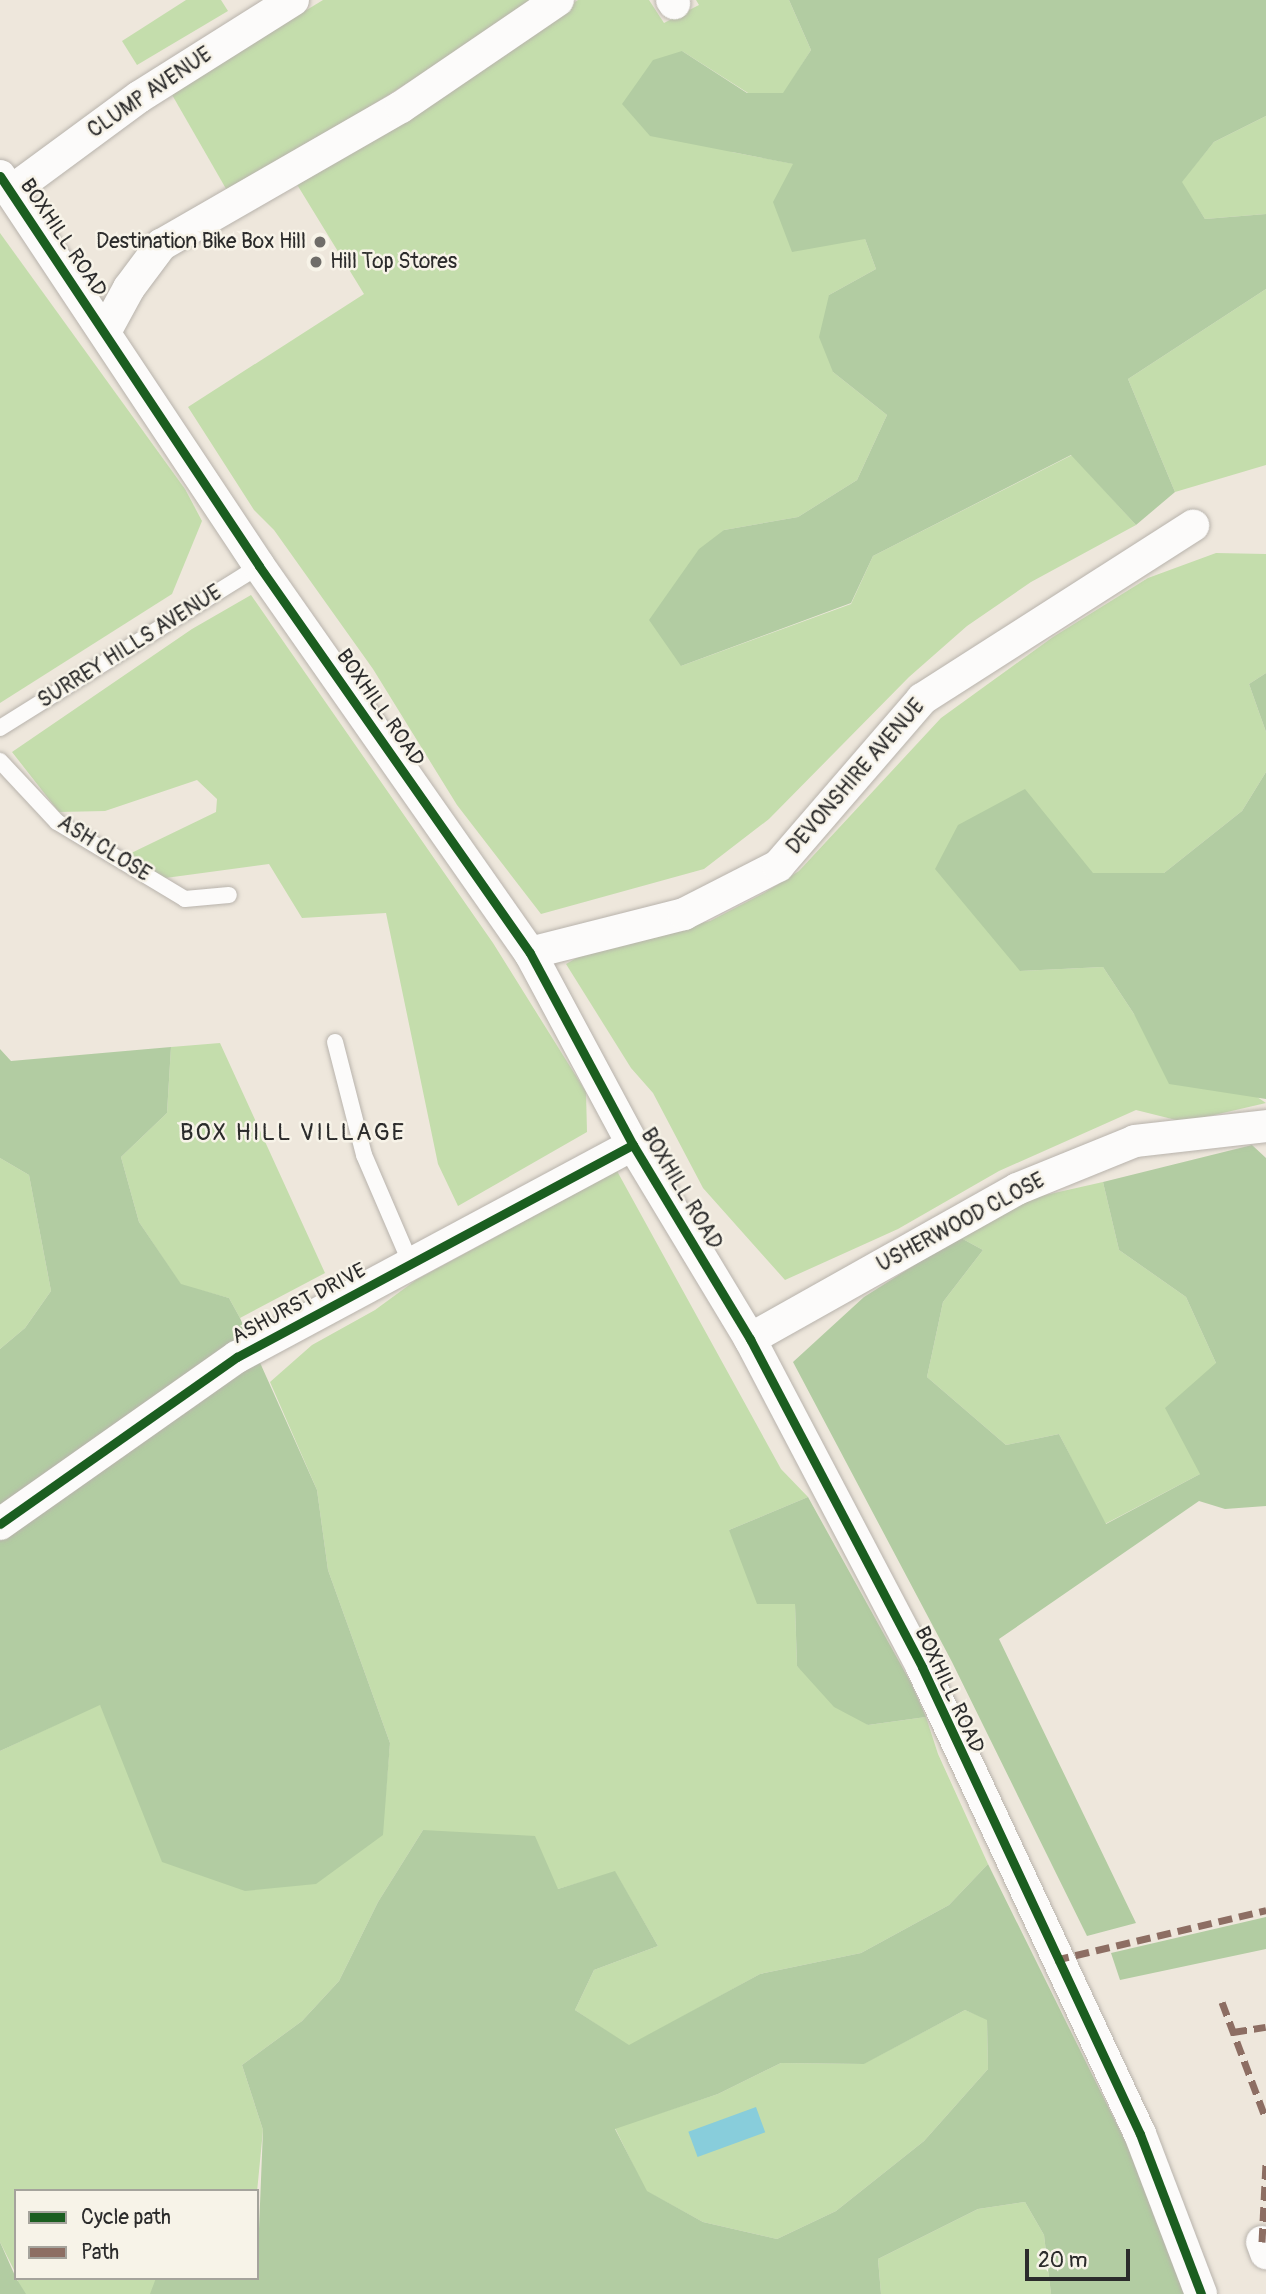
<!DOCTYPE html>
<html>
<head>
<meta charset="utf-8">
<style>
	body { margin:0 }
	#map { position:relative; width:1266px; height:2294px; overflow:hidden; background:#eee7dc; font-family:Pangolin,sans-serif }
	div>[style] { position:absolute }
	.green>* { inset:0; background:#c4ddac; transform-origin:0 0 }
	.forest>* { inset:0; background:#b2cca2 }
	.water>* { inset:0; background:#88cddb; transform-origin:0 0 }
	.roads { filter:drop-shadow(0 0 2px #b8b3ac) drop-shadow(0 0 2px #b8b3ac) }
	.lane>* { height:16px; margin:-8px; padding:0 8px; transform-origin:8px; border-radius:8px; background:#fcfbfa }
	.street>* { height:32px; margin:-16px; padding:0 16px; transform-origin:16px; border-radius:16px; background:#fcfbfa }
	.quiet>* { height:7px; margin-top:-3.5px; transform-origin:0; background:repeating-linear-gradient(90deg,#8d6e63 0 14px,transparent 0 21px) }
	.cycleway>* { height:9px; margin:-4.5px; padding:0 4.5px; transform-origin:4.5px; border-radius:4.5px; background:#1b5e20 }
	.dots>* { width:19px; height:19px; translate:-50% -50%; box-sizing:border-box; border:4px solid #f7f3e8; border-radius:50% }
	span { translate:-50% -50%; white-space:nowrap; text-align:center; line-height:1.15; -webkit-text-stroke:5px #f7f3e8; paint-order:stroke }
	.street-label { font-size:21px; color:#2b2b2b }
	.poi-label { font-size:21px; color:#2b2b2b }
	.right { translate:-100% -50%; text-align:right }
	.left { translate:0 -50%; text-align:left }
	.quarter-label { font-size:24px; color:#2b2b2b; letter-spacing:2px }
	.legend { position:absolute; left:14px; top:2189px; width:245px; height:91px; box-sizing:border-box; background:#f7f3e8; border:2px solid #a5a39c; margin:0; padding:9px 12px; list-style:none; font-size:21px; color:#2b2b2b }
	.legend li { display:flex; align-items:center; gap:14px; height:35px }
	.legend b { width:35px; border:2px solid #a5a39c }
	.scale { position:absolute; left:1025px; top:2249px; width:105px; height:32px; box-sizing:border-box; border:4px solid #2b2b2b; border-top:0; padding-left:9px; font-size:21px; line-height:24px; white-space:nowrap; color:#2b2b2b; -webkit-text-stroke:5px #f7f3e8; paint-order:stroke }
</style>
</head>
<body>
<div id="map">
	<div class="green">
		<i style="clip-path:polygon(186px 0,221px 0,228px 11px,137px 65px,122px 41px)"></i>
		<i style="clip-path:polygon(323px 0,541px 0,229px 194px,171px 93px)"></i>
		<i style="clip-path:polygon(578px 0,649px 0,664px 23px,699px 5px,696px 0,789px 0,811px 50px,784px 93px,748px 93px,682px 51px,732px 152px,794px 164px,865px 239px,876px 269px,829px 295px,833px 372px,887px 415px,857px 480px,798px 517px,724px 530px,681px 666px,851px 604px,873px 556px,1072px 455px,1136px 525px,1031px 582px,967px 626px,909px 677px,769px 819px,704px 869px,541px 914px,457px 805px,373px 669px,274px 530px,254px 510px,188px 407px,364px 294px,293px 178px)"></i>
		<i style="clip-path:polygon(1266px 116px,1266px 214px,1205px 219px,1181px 182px,1214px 142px)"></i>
		<i style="clip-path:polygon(0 233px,185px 489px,202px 521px,172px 594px,0 703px)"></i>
		<i style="clip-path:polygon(1266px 289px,1266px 465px,1175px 492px,1128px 379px)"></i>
		<i style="clip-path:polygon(1216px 553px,1266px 554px,1266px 673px,1249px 684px,1266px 732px,1266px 772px,1242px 811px,1164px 873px,1093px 873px,1020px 971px,1103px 967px,1134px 1014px,1266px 1103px,1184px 1122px,1136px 1110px,999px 1171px,898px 1229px,785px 1280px,703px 1188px,653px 1093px,631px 1068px,566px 964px,592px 949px,710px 921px,764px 893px,799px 871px,941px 718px,1053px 637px,1148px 578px)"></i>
		<i style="clip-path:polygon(251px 595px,493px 943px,586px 1092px,587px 1132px,458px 1206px,438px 1164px,386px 913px,302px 918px,269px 864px,158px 879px,123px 857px,216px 812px,217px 799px,197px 780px,105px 811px,59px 812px,12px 752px,192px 629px)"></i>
		<i style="clip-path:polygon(220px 1043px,325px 1273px,240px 1318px,229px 1298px,181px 1285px,139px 1222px,121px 1157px,167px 1113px,171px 1047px)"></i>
		<i style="clip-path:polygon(0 1158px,29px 1175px,51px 1291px,25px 1328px,0 1349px)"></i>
		<i style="clip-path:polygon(617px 1171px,781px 1469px,808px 1497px,729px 1530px,795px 1604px,797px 1666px,868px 1725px,926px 1717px,938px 1754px,988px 1864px,949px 1905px,861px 1953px,760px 1974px,629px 2046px,575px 2010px,594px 1970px,658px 1946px,615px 1872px,558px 1889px,423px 1830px,378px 1902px,339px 1981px,302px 2021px,242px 2065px,263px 2130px,257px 2192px,16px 2191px,16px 2274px,0 2242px,0 1751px,100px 1704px,129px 1774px,382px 1835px,390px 1743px,328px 1570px,317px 1490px,270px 1382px,312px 1345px,375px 1310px,416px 1280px)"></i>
		<i style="clip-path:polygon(1103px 1182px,1119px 1250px,1186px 1297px,1216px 1363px,1200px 1474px,1105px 1524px,1059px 1434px,1006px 1445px,927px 1377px,943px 1302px,983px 1250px,959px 1237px,1032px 1198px)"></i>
		<i style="clip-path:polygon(965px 2010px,987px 2019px,988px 2069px,924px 2141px,836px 2211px,777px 2239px,703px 2222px,646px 2191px,615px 2128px,718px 2094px,781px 2063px,863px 2064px)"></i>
		<i style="clip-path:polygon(1025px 2202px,1044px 2235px,1051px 2294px,881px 2294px,878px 2259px,978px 2209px)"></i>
		<i style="left:18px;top:2278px;width:138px;height:18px"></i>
	</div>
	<div class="forest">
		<i style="clip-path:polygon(789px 0,1266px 0,1266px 116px,1214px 142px,1182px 182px,1205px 219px,1266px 214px,1266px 289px,1128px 379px,1175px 492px,1136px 525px,1071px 455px,873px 556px,851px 603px,681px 666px,649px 620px,699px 549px,724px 530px,798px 517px,857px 480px,887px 415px,833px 372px,819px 337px,829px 295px,876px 269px,865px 239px,792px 252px,773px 202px,793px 164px,650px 136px,622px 104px,653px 60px,682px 51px,747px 93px,783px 93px,811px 50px)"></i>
		<i style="clip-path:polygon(1266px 673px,1266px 732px,1249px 684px)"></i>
		<i style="clip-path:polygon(1266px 772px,1266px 1099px,1169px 1084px,1134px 1014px,1103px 967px,1020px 971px,935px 869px,958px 825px,1025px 789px,1093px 873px,1164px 873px,1242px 811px)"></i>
		<i style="clip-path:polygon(171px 1047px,167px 1113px,121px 1157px,139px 1222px,181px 1284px,229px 1298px,240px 1318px,317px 1490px,328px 1570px,390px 1743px,383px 1835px,316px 1884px,245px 1891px,162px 1862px,100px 1705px,0 1751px,0 1349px,25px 1328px,51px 1291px,29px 1175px,0 1158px,0 1049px,11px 1061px)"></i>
		<i style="clip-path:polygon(1252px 1145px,1266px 1158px,1266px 1506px,1225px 1509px,1199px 1501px,999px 1639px,1136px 1923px,1087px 1936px,952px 1662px,793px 1362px,864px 1297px,959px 1237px,983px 1250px,943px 1302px,927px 1377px,1006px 1445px,1059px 1434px,1106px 1524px,1200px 1474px,1165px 1408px,1216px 1363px,1186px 1297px,1119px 1250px,1103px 1182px)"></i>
		<i style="clip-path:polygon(808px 1497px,911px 1683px,926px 1717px,868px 1725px,834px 1707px,797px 1666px,795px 1604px,757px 1604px,729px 1530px)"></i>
		<i style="clip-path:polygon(evenodd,423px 1830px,535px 1836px,558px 1889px,615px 1871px,658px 1946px,594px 1970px,575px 2010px,629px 2045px,760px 1974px,861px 1953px,949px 1905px,988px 1864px,1130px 2151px,1185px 2294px,1051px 2294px,1044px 2235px,1025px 2202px,978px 2209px,878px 2259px,881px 2294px,150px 2294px,156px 2278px,257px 2278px,263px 2130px,242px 2065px,302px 2021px,339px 1981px,378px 1902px,423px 1830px,965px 2010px,987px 2020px,988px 2069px,924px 2141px,836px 2211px,777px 2239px,703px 2222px,647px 2191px,615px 2129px,718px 2094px,781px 2063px,864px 2064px,965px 2010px)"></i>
		<i style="clip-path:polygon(1266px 1917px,1266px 1949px,1120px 1980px,1111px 1953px)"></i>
		<i style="clip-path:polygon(0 2242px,16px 2278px,26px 2294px,0 2294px)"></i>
	</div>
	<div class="water">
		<i style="left:756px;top:2107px;width:27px;height:72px;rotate:70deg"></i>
	</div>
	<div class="roads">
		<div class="lane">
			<i style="left:0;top:728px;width:305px;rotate:-32deg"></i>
			<i style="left:0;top:761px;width:83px;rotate:46.9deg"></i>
			<i style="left:57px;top:822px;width:149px;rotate:31deg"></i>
			<i style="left:185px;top:899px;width:44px;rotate:-5.2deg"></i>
			<i style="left:335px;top:1042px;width:117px;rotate:75.6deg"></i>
			<i style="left:364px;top:1155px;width:119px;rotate:66.7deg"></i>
		</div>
		<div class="street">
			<i style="left:672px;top:0;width:4px;rotate:56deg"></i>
			<i style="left:0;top:176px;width:468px;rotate:56.4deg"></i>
			<i style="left:259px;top:566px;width:472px;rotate:55deg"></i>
			<i style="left:530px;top:953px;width:218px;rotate:61.8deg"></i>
			<i style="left:633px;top:1145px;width:227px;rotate:58.9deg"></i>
			<i style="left:750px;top:1339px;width:370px;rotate:62.3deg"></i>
			<i style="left:922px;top:1667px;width:515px;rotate:64.98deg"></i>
			<i style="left:1140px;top:2134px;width:171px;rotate:69.1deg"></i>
			<i style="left:10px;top:192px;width:160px;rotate:-36.4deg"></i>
			<i style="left:139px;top:97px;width:182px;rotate:-32.2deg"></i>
			<i style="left:105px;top:332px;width:50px;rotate:-61.4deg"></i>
			<i style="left:129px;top:288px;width:54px;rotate:-53.3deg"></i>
			<i style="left:161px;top:245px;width:277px;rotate:-29.9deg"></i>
			<i style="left:401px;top:107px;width:190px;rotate:-34.3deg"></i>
			<i style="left:530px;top:953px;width:159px;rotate:-14.2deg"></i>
			<i style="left:684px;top:914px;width:106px;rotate:-27.1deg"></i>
			<i style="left:778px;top:866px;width:221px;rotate:-49.2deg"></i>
			<i style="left:922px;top:699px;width:322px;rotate:-32.6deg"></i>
			<i style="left:750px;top:1339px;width:306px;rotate:-29.3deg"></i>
			<i style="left:1017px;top:1189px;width:127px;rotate:-22.1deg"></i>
			<i style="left:1135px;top:1141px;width:132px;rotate:-6.5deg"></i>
			<i style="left:0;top:1524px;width:290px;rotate:-35.2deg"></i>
			<i style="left:237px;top:1357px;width:449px;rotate:-28.2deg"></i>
			<i style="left:1262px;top:2242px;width:12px;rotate:70deg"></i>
		</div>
	</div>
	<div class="quiet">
		<i style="left:1055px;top:1960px;width:217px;rotate:-13.3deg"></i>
		<i style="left:1222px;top:2002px;width:125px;rotate:69.4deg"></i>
		<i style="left:1233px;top:2032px;width:33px;rotate:-9deg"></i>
		<i style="left:1262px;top:2242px;width:80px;rotate:-87.1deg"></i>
	</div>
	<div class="cycleway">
		<i style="left:0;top:176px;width:468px;rotate:56.4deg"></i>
		<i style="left:259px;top:566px;width:472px;rotate:55deg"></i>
		<i style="left:530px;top:953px;width:218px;rotate:61.8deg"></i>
		<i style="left:633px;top:1145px;width:227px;rotate:58.9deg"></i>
		<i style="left:750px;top:1339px;width:370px;rotate:62.3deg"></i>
		<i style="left:922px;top:1667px;width:515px;rotate:64.98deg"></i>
		<i style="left:1140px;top:2134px;width:171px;rotate:69.1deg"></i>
		<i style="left:0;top:1524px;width:290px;rotate:-35.2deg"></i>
		<i style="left:237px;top:1357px;width:449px;rotate:-28.2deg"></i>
	</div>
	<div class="dots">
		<i style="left:320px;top:242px;background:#6f6d69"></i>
		<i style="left:316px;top:262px;background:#6f6d69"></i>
	</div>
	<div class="street-label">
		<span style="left:150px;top:93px;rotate:-34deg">CLUMP AVENUE</span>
		<span style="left:63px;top:238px;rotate:56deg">BOXHILL ROAD</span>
		<span style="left:130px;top:647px;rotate:-32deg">SURREY HILLS AVENUE</span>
		<span style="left:380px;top:708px;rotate:55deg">BOXHILL ROAD</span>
		<span style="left:856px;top:777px;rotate:-49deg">DEVONSHIRE AVENUE</span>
		<span style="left:104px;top:849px;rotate:32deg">ASH CLOSE</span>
		<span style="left:681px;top:1189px;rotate:59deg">BOXHILL ROAD</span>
		<span style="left:961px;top:1223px;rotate:-28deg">USHERWOOD CLOSE</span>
		<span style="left:299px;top:1304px;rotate:-28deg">ASHURST DRIVE</span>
		<span style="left:949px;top:1690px;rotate:65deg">BOXHILL ROAD</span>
	</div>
	<div class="poi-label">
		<span class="right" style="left:306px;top:242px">Destination Bike Box Hill</span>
		<span class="left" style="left:330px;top:262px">Hill Top Stores</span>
	</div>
	<div class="quarter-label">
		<span style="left:293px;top:1133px">BOX HILL VILLAGE</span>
	</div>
	<ul class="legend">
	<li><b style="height:9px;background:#1b5e20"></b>Cycle path</li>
	<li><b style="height:9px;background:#8d6e63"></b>Path</li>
	</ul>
	<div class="scale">20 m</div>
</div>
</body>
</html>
